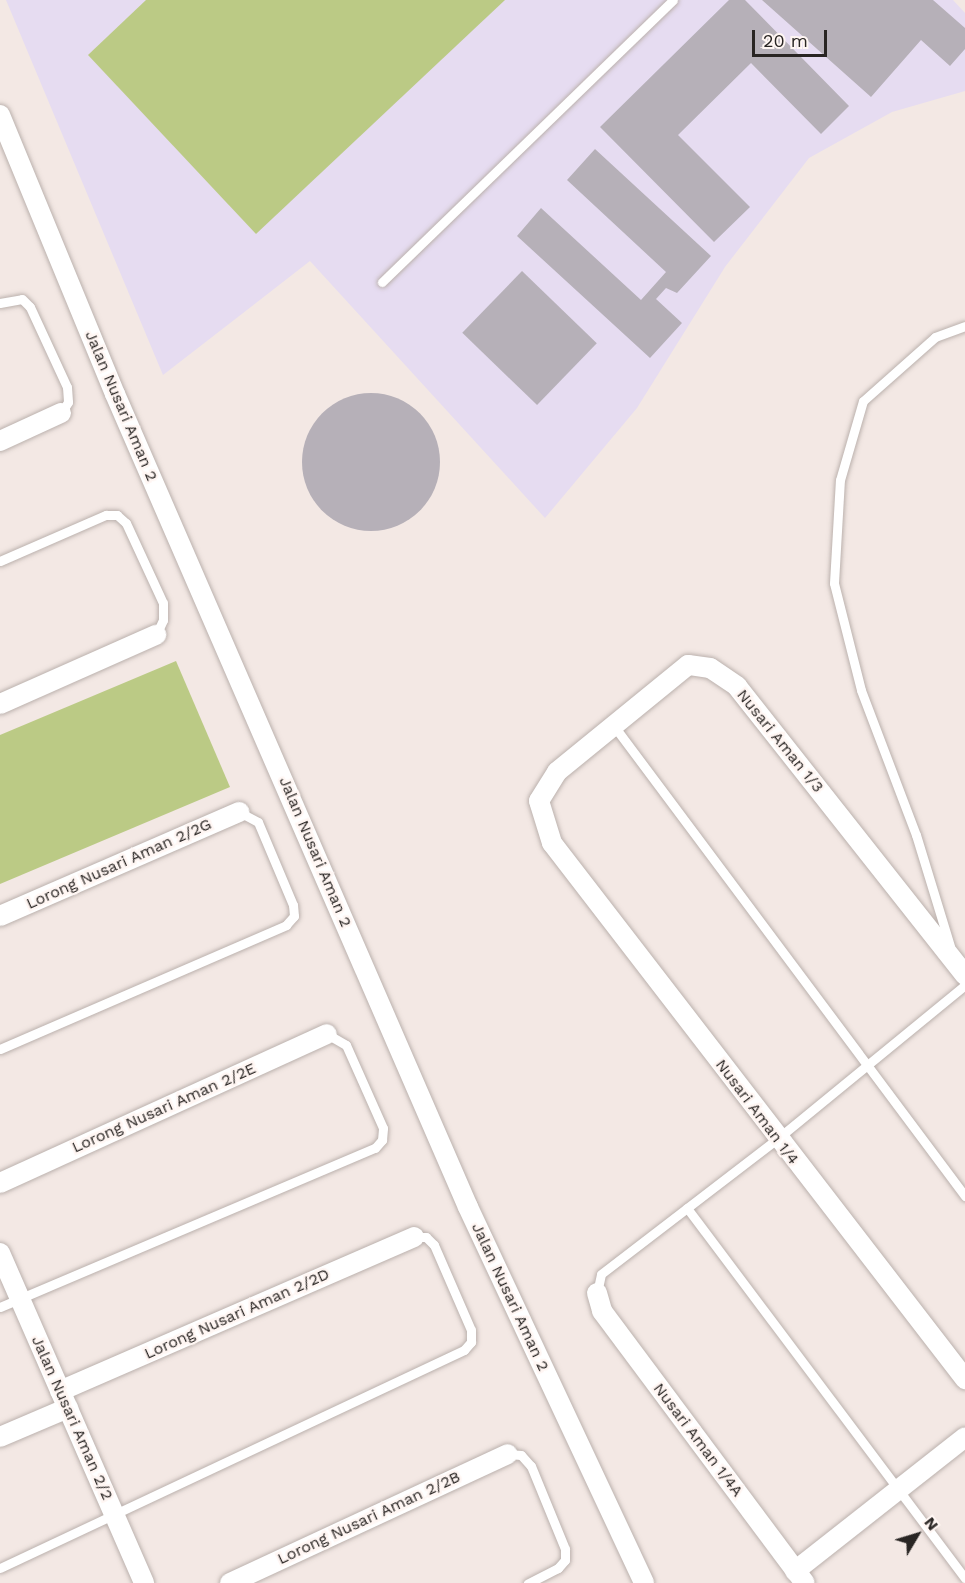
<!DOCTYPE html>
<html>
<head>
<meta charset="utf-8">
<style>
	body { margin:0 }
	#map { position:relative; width:965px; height:1583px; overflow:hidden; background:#f3e8e4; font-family:"Work Sans",sans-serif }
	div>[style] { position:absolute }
	.education>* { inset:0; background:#e6dcf1 }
	.green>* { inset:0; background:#bbca85 }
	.building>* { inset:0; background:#b6b0b8; transform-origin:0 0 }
	.round { border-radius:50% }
	.roads { filter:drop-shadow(0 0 2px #bbb1ad) drop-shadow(0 0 2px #bbb1ad) }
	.service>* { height:9px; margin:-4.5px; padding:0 4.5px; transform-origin:4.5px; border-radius:4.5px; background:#fff }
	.minor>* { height:20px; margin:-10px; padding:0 10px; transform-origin:10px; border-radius:10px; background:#fff }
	span { translate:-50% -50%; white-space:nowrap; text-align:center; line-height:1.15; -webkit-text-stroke:5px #fff6f3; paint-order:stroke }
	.street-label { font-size:16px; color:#292523 }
	.north { position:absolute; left:887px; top:1505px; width:60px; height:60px; -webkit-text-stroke:4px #fff6f3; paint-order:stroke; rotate:52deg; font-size:16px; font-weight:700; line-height:24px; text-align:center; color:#292523 }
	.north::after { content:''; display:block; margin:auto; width:21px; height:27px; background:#292523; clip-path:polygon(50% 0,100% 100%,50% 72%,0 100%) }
	.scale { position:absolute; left:752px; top:30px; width:75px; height:27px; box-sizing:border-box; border:3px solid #292523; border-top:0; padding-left:8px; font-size:18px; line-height:21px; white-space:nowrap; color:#292523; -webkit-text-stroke:4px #fff6f3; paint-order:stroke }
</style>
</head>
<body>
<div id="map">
	<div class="education">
		<i style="clip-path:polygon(6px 0,953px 0,965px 13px,965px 91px,892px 112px,809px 158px,725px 267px,637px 408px,545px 518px,310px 261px,163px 375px)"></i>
	</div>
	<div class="green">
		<i style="clip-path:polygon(146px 0,505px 0,256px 234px,88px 55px)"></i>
		<i style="clip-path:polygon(176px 661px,230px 787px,0 884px,0 735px)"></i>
	</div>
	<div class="building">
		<i style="clip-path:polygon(729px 0,745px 0,849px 106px,821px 134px,751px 63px,678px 135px,750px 207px,714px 242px,600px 127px)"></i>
		<i style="clip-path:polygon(762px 0,933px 0,965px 28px,965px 49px,950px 66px,921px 40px,871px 97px)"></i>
		<i style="clip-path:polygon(595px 149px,711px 256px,677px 293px,666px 288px,656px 299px,682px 323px,650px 358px,517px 236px,541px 208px,641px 300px,666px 272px,567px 180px)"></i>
		<i style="left:522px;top:271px;width:104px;height:86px;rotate:44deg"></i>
		<i class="round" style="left:302px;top:393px;width:138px;height:138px"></i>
	</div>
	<div class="roads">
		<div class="service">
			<i style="left:382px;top:282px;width:405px;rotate:-44.1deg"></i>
			<i style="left:0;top:303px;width:22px;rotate:-10deg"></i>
			<i style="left:22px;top:299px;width:11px;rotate:45deg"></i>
			<i style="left:30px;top:307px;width:88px;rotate:65.2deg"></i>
			<i style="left:67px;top:387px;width:15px;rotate:86deg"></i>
			<i style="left:68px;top:402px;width:13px;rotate:122deg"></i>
			<i style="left:0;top:561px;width:116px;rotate:-23.5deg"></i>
			<i style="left:106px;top:515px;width:11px"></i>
			<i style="left:117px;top:515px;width:12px;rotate:42deg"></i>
			<i style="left:126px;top:523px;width:88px;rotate:65.2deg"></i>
			<i style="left:163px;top:603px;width:17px;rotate:90deg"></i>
			<i style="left:163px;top:620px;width:17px;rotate:115deg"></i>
			<i style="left:614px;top:726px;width:587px;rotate:53.25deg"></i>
			<i style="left:950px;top:946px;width:116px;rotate:-107deg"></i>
			<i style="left:916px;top:835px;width:155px;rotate:-110.8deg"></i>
			<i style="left:861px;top:690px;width:110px;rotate:-104.2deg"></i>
			<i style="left:834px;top:583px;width:103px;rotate:-86.7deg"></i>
			<i style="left:840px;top:480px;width:82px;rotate:-73.8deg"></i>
			<i style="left:863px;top:401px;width:96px;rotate:-41.6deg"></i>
			<i style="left:935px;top:337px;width:32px;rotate:-20deg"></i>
			<i style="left:0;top:1049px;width:312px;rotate:-23.4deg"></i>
			<i style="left:286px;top:925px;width:12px;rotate:-48deg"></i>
			<i style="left:294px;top:916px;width:11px;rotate:-95deg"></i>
			<i style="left:293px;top:905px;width:90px;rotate:-112.9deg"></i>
			<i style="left:258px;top:822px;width:21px;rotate:-152deg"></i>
			<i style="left:687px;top:1208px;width:463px;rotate:53.1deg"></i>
			<i style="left:597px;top:1293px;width:19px;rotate:-78deg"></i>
			<i style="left:601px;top:1274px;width:222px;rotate:-37.5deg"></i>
			<i style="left:777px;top:1139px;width:243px;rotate:-39.3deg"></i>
			<i style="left:0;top:1307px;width:407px;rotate:-23deg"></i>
			<i style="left:375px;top:1148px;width:11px;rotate:-49deg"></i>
			<i style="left:382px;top:1140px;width:12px;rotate:-85deg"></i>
			<i style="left:383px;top:1128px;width:91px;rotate:-114deg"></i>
			<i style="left:346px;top:1045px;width:22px;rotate:-150deg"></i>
			<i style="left:508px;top:1454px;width:13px;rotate:4deg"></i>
			<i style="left:521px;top:1455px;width:15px;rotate:48deg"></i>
			<i style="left:531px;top:1466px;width:90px;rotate:67.7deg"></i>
			<i style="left:565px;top:1549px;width:11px;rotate:90deg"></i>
			<i style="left:565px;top:1560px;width:11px;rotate:131deg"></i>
			<i style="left:558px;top:1568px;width:34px;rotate:153deg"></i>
			<i style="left:0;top:1568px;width:513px;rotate:-25.17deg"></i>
			<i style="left:464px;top:1350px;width:11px;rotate:-49deg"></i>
			<i style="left:471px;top:1342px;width:12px;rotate:-90deg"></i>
			<i style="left:471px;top:1330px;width:93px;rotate:-113.5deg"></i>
			<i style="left:434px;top:1245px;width:11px;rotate:-135deg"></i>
			<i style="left:426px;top:1237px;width:12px;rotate:180deg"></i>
		</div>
		<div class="minor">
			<i style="left:0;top:115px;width:302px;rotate:67.6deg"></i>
			<i style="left:115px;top:394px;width:886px;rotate:66.53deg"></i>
			<i style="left:468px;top:1207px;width:415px;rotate:64.9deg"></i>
			<i style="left:0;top:441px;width:67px;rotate:-24.7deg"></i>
			<i style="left:0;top:704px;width:171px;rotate:-23.9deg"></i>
			<i style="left:0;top:916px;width:261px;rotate:-23.5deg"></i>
			<i style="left:965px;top:975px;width:368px;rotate:-128.3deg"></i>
			<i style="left:737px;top:686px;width:32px;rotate:-146deg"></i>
			<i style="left:710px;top:668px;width:22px;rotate:-172deg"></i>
			<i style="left:688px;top:665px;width:169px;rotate:140.8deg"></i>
			<i style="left:557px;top:772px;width:34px;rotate:122deg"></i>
			<i style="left:539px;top:801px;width:44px;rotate:72.8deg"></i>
			<i style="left:552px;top:843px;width:677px;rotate:52.38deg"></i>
			<i style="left:0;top:1183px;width:359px;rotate:-24.5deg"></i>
			<i style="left:0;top:1253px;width:360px;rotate:66.4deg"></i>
			<i style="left:597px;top:1293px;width:19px;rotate:74deg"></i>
			<i style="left:602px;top:1311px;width:339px;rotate:53.3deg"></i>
			<i style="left:60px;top:1391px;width:386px;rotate:-23.5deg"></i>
			<i style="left:0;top:1437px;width:74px;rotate:-23.1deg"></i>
			<i style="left:795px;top:1571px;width:216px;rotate:-38.2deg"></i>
			<i style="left:230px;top:1583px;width:306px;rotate:-24.9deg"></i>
		</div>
	</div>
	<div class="street-label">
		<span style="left:121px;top:406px;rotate:67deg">Jalan Nusari Aman 2</span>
		<span style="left:780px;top:741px;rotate:51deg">Nusari Aman 1/3</span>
		<span style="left:315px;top:852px;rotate:67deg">Jalan Nusari Aman 2</span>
		<span style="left:119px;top:864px;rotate:-24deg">Lorong Nusari Aman 2/2G</span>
		<span style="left:164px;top:1108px;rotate:-24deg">Lorong Nusari Aman 2/2E</span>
		<span style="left:757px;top:1112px;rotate:53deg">Nusari Aman 1/4</span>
		<span style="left:510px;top:1297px;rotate:65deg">Jalan Nusari Aman 2</span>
		<span style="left:237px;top:1314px;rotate:-24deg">Lorong Nusari Aman 2/2D</span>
		<span style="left:72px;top:1418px;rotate:66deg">Jalan Nusari Aman 2/2</span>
		<span style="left:698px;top:1440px;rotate:53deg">Nusari Aman 1/4A</span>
		<span style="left:369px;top:1518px;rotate:-25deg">Lorong Nusari Aman 2/2B</span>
	</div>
	<div class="north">N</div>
	<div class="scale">20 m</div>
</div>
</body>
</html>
